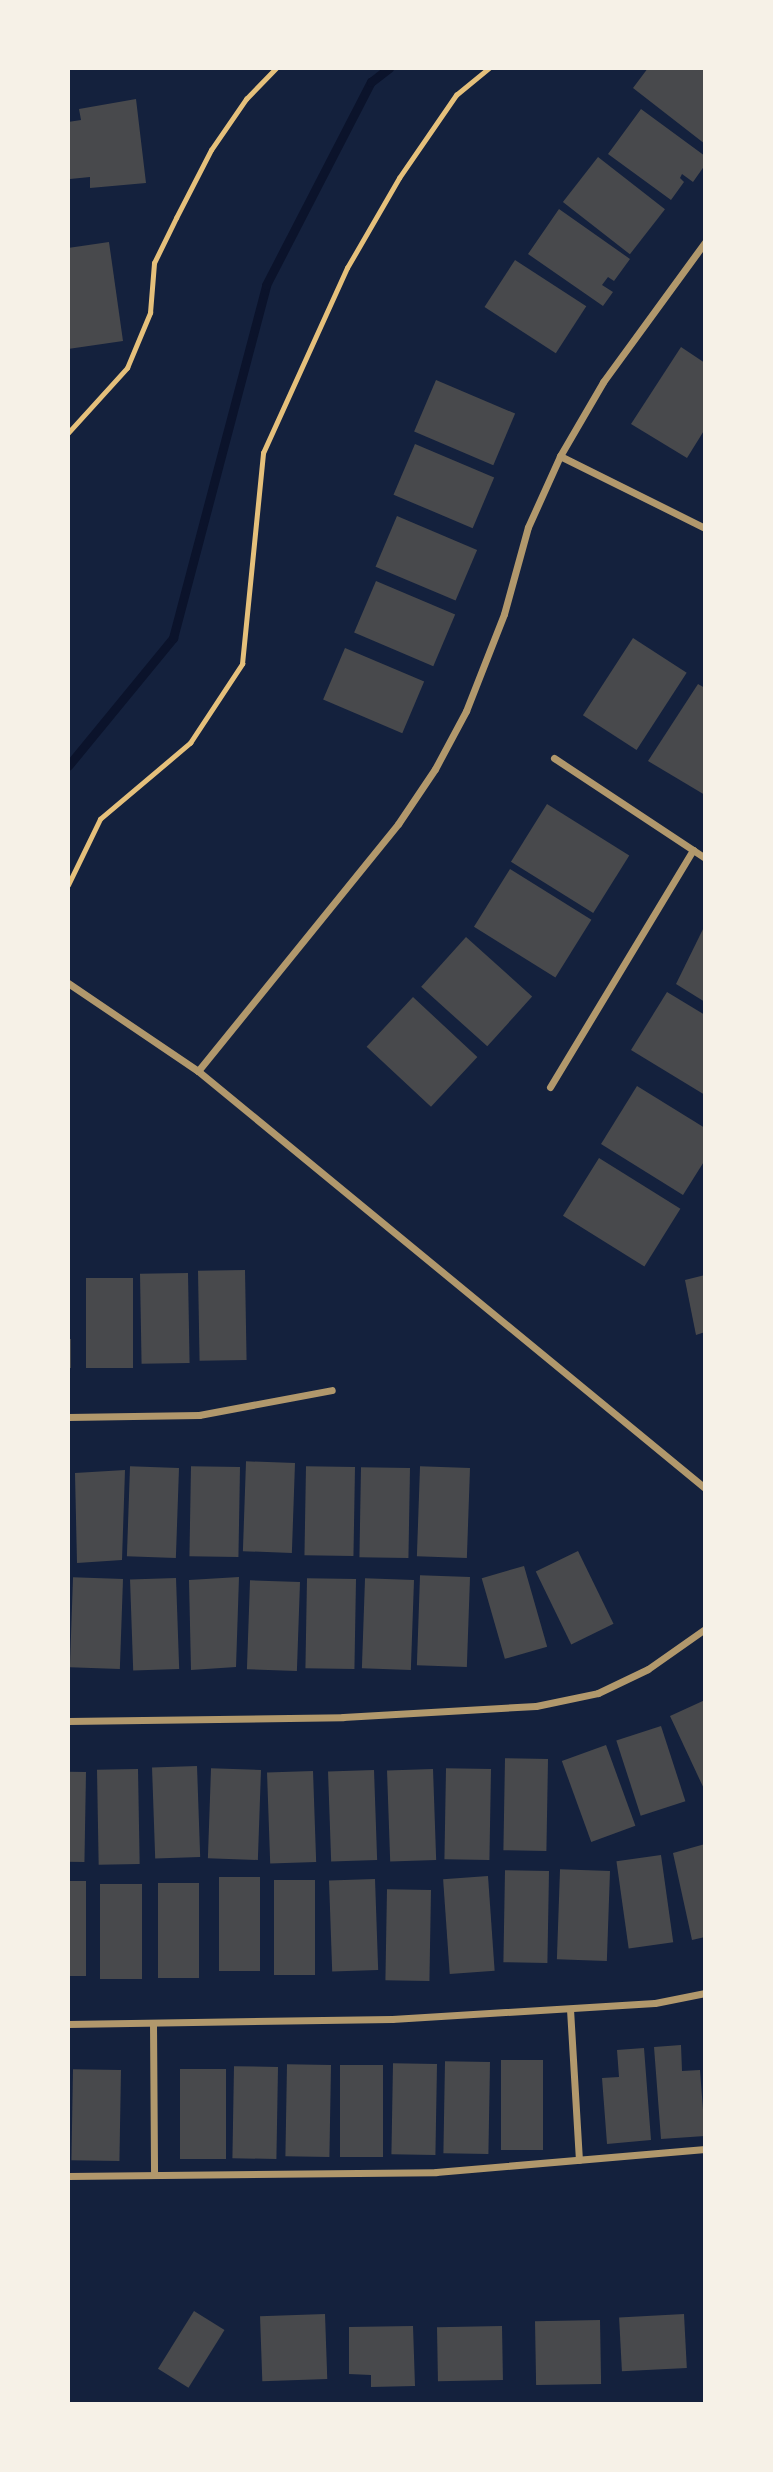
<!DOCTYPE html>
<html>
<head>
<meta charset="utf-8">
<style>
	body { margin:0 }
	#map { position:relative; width:773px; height:2472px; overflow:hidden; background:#14213d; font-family:"Asap Condensed",sans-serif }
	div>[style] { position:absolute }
	.stream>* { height:9px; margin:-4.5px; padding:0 4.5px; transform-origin:4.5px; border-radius:4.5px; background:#0b132b }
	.building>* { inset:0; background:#48494c; transform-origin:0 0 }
	.path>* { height:4.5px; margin:-2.25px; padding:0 2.25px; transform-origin:2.25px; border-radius:2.25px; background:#e5c07b }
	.minor>* { height:7px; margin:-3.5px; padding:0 3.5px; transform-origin:3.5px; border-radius:3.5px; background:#b1986c }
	span { translate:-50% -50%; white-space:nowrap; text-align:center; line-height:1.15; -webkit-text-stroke:5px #f6f1e7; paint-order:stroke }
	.frame { position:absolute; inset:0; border:70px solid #f6f1e7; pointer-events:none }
</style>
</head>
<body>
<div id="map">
	<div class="stream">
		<i style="left:68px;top:766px;width:166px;rotate:-50.6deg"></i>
		<i style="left:173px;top:638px;width:365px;rotate:-75.2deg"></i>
		<i style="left:266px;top:285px;width:229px;rotate:-62.7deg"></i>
		<i style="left:371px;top:82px;width:23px;rotate:-38deg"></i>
	</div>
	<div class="building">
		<i style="clip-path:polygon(648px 68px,705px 70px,705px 144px,633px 88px)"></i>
		<i style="clip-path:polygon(136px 99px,146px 183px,90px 188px,90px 177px,70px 179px,68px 122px,81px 120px,79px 109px)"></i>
		<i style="clip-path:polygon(641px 109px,705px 156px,705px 165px,693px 182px,682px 174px,680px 178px,684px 182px,671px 200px,608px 154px)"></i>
		<i style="left:598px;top:157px;width:85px;height:57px;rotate:38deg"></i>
		<i style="clip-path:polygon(559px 209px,630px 259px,614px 281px,608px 277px,602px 285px,613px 292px,603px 306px,528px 254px)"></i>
		<i style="clip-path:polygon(109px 242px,123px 341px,68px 349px,68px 248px)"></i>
		<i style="left:515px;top:260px;width:85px;height:56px;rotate:33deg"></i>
		<i style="clip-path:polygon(681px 347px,705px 363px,705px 429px,687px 458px,631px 424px)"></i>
		<i style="left:436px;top:380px;width:86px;height:56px;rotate:23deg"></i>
		<i style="left:415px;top:444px;width:86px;height:55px;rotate:23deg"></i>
		<i style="left:397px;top:516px;width:87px;height:55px;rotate:23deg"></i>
		<i style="left:376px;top:581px;width:86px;height:56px;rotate:23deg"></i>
		<i style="left:633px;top:638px;width:64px;height:92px;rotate:33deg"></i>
		<i style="left:345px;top:648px;width:86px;height:56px;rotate:23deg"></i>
		<i style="clip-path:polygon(698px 684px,705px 688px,705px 795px,648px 761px)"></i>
		<i style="left:547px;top:804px;width:97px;height:68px;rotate:32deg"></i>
		<i style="left:510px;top:869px;width:96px;height:68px;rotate:32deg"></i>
		<i style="clip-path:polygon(705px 925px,705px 1002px,676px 984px)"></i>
		<i style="left:466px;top:937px;width:89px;height:67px;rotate:42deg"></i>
		<i style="clip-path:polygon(667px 992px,705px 1015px,705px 1095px,631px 1050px)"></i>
		<i style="left:413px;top:997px;width:88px;height:68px;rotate:43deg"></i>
		<i style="clip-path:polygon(637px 1086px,705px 1128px,705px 1160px,683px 1195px,601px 1144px)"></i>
		<i style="left:599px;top:1158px;width:96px;height:68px;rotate:32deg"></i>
		<i style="left:245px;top:1270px;width:90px;height:47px;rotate:89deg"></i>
		<i style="left:188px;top:1273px;width:90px;height:48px;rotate:89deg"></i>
		<i style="clip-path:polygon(705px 1275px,705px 1332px,696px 1335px,685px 1280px)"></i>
		<i style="left:86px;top:1278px;width:47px;height:90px"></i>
		<i style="left:68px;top:1339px;width:3px;height:29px"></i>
		<i style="left:295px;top:1463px;width:90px;height:49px;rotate:92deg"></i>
		<i style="left:240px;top:1467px;width:90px;height:49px;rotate:91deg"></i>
		<i style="left:355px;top:1467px;width:89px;height:49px;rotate:91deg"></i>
		<i style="left:179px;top:1468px;width:90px;height:49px;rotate:92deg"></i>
		<i style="left:410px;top:1468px;width:90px;height:49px;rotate:91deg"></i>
		<i style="left:470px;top:1468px;width:90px;height:50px;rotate:92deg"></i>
		<i style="clip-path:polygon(125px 1470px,122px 1560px,77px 1563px,75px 1473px)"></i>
		<i style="left:578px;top:1551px;width:81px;height:47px;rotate:64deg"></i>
		<i style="left:524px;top:1566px;width:84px;height:44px;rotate:74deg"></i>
		<i style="clip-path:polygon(239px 1577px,236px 1667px,191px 1670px,189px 1580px)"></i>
		<i style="left:470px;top:1577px;width:90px;height:50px;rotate:92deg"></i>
		<i style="left:176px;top:1578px;width:91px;height:46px;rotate:88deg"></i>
		<i style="left:123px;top:1579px;width:90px;height:50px;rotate:92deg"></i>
		<i style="left:356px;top:1579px;width:90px;height:49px;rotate:91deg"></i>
		<i style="left:414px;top:1580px;width:90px;height:49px;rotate:92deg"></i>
		<i style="left:300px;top:1582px;width:89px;height:50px;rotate:92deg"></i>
		<i style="clip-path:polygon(705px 1700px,705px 1791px,670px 1716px)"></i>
		<i style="left:661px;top:1726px;width:79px;height:47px;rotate:72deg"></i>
		<i style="left:606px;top:1745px;width:86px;height:47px;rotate:70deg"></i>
		<i style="left:548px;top:1759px;width:92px;height:43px;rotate:91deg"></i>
		<i style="left:197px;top:1766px;width:91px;height:45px;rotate:88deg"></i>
		<i style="left:138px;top:1769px;width:95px;height:41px;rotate:89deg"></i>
		<i style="left:433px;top:1769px;width:91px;height:46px;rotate:88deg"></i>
		<i style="left:491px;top:1769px;width:91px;height:45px;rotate:91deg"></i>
		<i style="left:261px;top:1770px;width:90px;height:50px;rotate:92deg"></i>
		<i style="left:374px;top:1770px;width:90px;height:46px;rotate:88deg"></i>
		<i style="left:313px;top:1771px;width:91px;height:46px;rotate:88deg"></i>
		<i style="left:86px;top:1772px;width:90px;height:18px;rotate:91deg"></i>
		<i style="clip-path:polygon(705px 1844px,705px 1937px,692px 1940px,673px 1853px)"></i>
		<i style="left:661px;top:1855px;width:88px;height:45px;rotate:82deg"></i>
		<i style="left:549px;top:1871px;width:92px;height:44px;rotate:91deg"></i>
		<i style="left:610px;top:1871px;width:90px;height:50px;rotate:92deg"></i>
		<i style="left:488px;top:1876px;width:95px;height:45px;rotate:86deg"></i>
		<i style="left:219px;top:1877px;width:41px;height:94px"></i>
		<i style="left:375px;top:1879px;width:91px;height:46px;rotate:88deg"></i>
		<i style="left:274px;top:1880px;width:41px;height:95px"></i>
		<i style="left:68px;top:1881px;width:18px;height:95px"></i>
		<i style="left:158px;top:1883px;width:41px;height:95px"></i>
		<i style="left:100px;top:1884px;width:42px;height:95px"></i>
		<i style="left:431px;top:1890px;width:91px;height:44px;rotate:91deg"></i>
		<i style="clip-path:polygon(681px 2045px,682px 2071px,700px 2070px,705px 2136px,661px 2139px,654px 2047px)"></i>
		<i style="clip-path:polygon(644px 2048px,651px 2140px,607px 2144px,602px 2078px,619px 2077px,617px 2050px)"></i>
		<i style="left:501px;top:2060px;width:42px;height:90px"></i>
		<i style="left:490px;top:2062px;width:92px;height:45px;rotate:91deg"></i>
		<i style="left:437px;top:2064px;width:91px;height:44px;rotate:91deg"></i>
		<i style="left:331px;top:2065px;width:92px;height:44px;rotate:91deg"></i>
		<i style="left:383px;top:2065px;width:92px;height:43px;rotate:90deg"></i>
		<i style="left:278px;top:2067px;width:92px;height:44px;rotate:91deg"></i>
		<i style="left:226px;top:2069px;width:90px;height:46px;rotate:90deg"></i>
		<i style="left:121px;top:2070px;width:91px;height:48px;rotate:91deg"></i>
		<i style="left:194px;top:2311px;width:36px;height:68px;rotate:32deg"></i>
		<i style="left:325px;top:2314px;width:65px;height:65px;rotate:88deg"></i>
		<i style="left:684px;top:2314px;width:54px;height:65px;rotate:87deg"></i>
		<i style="left:600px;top:2320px;width:64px;height:65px;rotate:89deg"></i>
		<i style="clip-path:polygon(413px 2326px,415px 2386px,371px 2387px,371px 2375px,349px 2374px,349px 2327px)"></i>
		<i style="left:502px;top:2326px;width:54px;height:65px;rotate:89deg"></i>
	</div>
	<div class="path">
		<i style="left:68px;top:433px;width:88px;rotate:-47.8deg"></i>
		<i style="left:127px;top:368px;width:60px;rotate:-67.3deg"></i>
		<i style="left:150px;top:313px;width:50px;rotate:-85.4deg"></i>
		<i style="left:154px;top:263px;width:50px;rotate:-63.9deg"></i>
		<i style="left:176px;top:218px;width:76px;rotate:-62.8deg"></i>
		<i style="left:211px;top:150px;width:62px;rotate:-55.5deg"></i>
		<i style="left:246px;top:99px;width:43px;rotate:-45.9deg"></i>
		<i style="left:68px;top:885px;width:73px;rotate:-64.1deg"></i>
		<i style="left:100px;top:819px;width:118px;rotate:-40.2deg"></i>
		<i style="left:190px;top:743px;width:95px;rotate:-56.6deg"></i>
		<i style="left:242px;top:664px;width:212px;rotate:-84.3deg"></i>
		<i style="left:263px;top:453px;width:203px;rotate:-65.6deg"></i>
		<i style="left:347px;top:268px;width:104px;rotate:-60deg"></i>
		<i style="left:399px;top:178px;width:101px;rotate:-55.5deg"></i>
		<i style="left:456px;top:95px;width:43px;rotate:-39.3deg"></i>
	</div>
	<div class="minor">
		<i style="left:560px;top:456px;width:162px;rotate:26.4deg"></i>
		<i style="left:554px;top:758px;width:181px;rotate:33.5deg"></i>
		<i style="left:68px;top:983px;width:157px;rotate:34.1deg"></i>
		<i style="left:198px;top:1071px;width:656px;rotate:39.44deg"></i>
		<i style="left:198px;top:1071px;width:318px;rotate:-51deg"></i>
		<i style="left:398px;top:824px;width:66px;rotate:-56.1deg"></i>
		<i style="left:435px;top:769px;width:66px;rotate:-61.9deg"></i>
		<i style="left:466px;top:711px;width:104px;rotate:-68.6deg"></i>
		<i style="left:504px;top:614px;width:90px;rotate:-74.6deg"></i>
		<i style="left:528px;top:527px;width:78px;rotate:-65.7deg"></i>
		<i style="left:560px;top:456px;width:86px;rotate:-59.8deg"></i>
		<i style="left:603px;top:382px;width:173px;rotate:-53.9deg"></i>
		<i style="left:550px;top:1087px;width:277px;rotate:-58.9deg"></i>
		<i style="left:68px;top:1417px;width:131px;rotate:-0.9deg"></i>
		<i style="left:199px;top:1415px;width:135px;rotate:-10.6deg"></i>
		<i style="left:68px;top:1721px;width:275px;rotate:-0.8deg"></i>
		<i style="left:343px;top:1717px;width:193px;rotate:-3.3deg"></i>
		<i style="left:536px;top:1706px;width:63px;rotate:-11.8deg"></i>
		<i style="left:598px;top:1693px;width:55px;rotate:-25.6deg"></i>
		<i style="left:648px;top:1669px;width:70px;rotate:-35.1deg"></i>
		<i style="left:570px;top:2009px;width:151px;rotate:86.6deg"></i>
		<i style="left:153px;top:2023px;width:152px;rotate:89.6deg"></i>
		<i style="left:68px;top:2024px;width:324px;rotate:-0.9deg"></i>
		<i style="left:392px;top:2019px;width:263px;rotate:-3.5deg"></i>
		<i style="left:655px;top:2003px;width:51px;rotate:-11.3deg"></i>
		<i style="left:68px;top:2176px;width:368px;rotate:-0.6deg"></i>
		<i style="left:436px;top:2172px;width:270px;rotate:-4.9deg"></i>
	</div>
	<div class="frame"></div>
</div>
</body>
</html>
